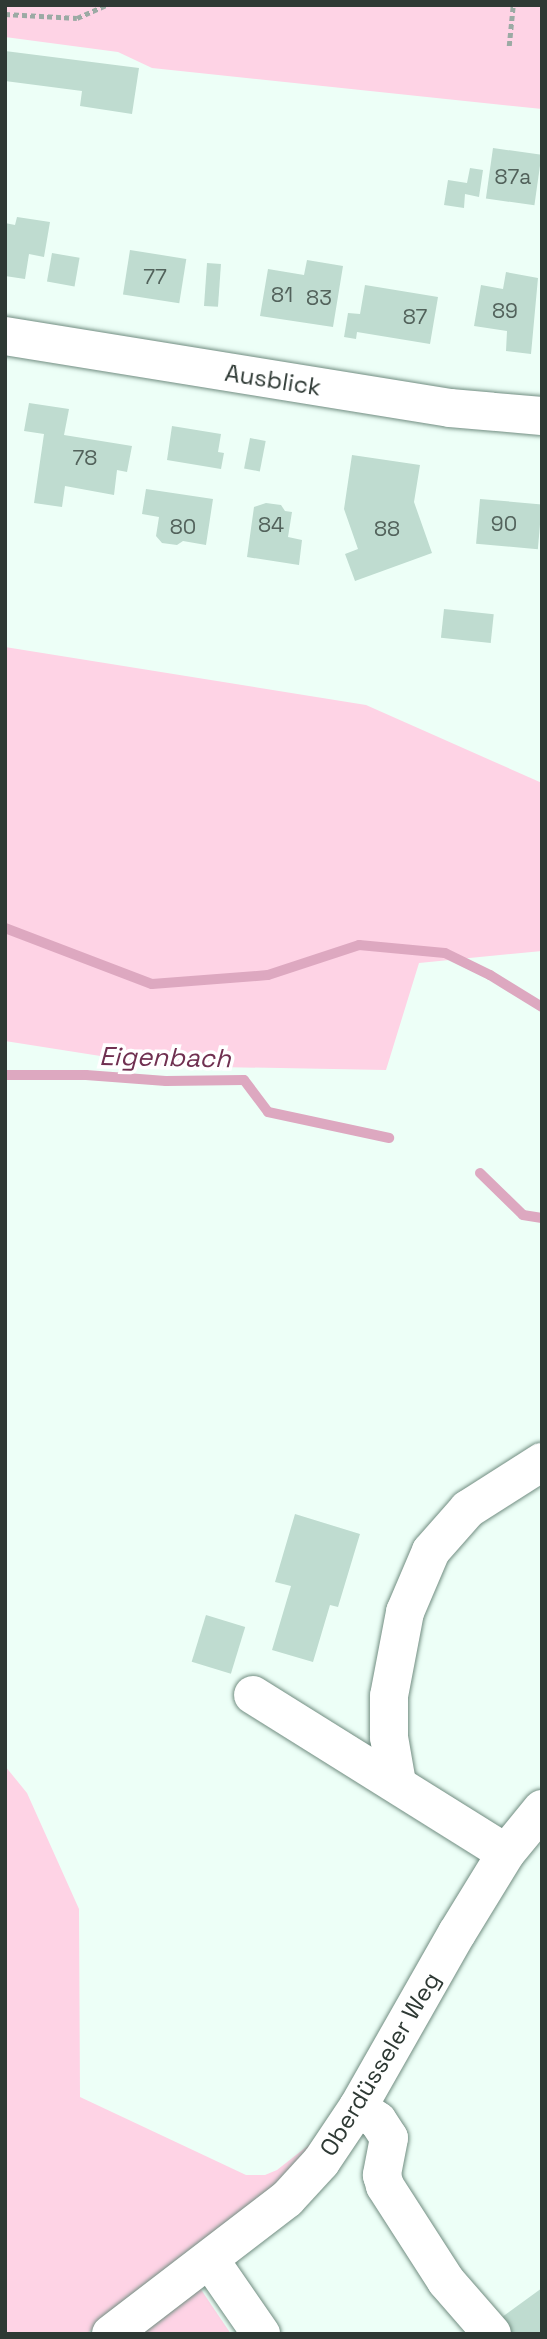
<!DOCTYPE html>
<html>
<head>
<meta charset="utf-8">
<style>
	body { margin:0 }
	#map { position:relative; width:547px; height:2339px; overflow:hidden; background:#edfff7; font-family:"Space Grotesk",sans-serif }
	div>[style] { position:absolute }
	.green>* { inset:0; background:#fed3e5 }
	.stream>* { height:10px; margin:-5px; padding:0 5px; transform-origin:5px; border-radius:5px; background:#dda8c0 }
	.building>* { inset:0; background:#bfdcd0; transform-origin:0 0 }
	.path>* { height:4.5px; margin-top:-2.25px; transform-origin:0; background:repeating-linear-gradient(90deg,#9baaa4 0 5px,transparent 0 8.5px) }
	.roads { filter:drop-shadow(0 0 2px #718d81) drop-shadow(0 0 2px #718d81) }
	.minor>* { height:38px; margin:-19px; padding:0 19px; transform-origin:19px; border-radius:19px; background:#fff }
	span { translate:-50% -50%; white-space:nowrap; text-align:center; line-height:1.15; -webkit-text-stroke:7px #fff; paint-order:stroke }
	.number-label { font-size:21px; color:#52625b }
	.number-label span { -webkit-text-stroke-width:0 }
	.street-label { font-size:24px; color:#2e3934 }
	.water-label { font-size:26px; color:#703051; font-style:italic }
	.frame { position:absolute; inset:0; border:7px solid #2e3934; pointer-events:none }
</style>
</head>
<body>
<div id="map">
	<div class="green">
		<i style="clip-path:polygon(5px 5px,542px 5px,542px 109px,152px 68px,118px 52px,5px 37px)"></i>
		<i style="clip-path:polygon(5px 647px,366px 705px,542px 783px,542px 951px,419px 963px,386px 1070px,164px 1066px,5px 1041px)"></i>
		<i style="clip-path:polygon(5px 1766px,27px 1793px,79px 1909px,80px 2097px,246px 2175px,265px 2175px,277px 2170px,310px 2144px,308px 2156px,205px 2247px,86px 2334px,5px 2334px)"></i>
		<i style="clip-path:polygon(200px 2288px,231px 2334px,138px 2334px)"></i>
	</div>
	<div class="stream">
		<i style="left:5px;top:928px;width:157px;rotate:20.9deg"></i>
		<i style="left:152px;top:984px;width:116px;rotate:-4.4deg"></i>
		<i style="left:268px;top:975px;width:96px;rotate:-18.2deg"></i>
		<i style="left:359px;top:945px;width:86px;rotate:5.3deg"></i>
		<i style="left:445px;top:953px;width:50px;rotate:26.1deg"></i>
		<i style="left:490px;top:975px;width:61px;rotate:31.6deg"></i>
		<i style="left:5px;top:1075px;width:81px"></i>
		<i style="left:86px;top:1075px;width:80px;rotate:4.3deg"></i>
		<i style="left:166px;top:1081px;width:78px;rotate:-0.7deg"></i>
		<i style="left:244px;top:1080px;width:40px;rotate:53deg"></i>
		<i style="left:268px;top:1112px;width:124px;rotate:12.1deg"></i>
		<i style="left:480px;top:1173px;width:60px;rotate:44.3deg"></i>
		<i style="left:523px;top:1215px;width:19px;rotate:9deg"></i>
	</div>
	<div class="building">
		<i style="clip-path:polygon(5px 51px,139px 68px,132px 114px,80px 106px,82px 91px,5px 81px)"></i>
		<i style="left:493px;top:148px;width:49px;height:51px;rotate:8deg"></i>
		<i style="clip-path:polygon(470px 168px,483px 170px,479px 197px,465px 194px,464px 208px,444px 205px,448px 180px,467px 183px)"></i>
		<i style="clip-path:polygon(17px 217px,50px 222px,44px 257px,29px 254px,25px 279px,5px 276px,5px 223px,15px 225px)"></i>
		<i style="left:130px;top:250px;width:57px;height:45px;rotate:9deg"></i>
		<i style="left:52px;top:253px;width:28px;height:29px;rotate:10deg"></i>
		<i style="clip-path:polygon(307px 260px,343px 266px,333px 327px,260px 316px,268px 269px,304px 275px)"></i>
		<i style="left:207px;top:263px;width:14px;height:43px;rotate:4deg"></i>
		<i style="clip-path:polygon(506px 272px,538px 278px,531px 354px,506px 351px,507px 331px,474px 326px,481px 285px,503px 289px)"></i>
		<i style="clip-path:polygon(365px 285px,438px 297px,430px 344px,357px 332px,356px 339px,344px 337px,348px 313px,360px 314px)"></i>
		<i style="clip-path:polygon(29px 403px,69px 409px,64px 435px,132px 446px,127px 472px,117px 470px,114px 495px,65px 486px,62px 507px,34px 503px,44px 434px,24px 431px)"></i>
		<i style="clip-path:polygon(172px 426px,221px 434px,218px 452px,224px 453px,221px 469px,167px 460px)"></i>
		<i style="left:250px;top:438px;width:16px;height:31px;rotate:11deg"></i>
		<i style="clip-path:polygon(352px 455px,420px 465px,414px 502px,432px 553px,355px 581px,345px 554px,358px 549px,344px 509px)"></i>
		<i style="clip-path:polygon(146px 489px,213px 499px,206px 545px,183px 541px,177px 545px,162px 543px,156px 536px,159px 517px,142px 514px)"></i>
		<i style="left:480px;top:499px;width:62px;height:45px;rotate:5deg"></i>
		<i style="clip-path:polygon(266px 503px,281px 505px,285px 511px,292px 512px,288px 537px,302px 540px,299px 565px,247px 557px,254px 507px)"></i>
		<i style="left:444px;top:609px;width:50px;height:29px;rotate:6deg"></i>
		<i style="clip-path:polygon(295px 1514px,360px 1534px,338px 1607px,330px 1605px,313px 1662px,272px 1650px,291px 1586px,275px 1582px)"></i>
		<i style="left:206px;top:1615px;width:41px;height:49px;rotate:17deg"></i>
		<i style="clip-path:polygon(542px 2288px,542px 2334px,509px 2334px,498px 2320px)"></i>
	</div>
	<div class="path">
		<i style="left:5px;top:14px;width:72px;rotate:3.2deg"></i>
		<i style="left:77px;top:18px;width:32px;rotate:-24deg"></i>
		<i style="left:509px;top:46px;width:41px;rotate:-84.4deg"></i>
	</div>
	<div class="roads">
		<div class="minor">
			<i style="left:5px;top:336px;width:451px;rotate:9.2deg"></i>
			<i style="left:450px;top:408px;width:92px;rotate:5deg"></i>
			<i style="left:253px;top:1695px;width:298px;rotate:32deg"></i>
			<i style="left:397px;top:1783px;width:47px;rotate:-99.9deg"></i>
			<i style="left:389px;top:1737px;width:41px;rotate:-90deg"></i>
			<i style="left:389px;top:1696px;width:86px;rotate:-79.2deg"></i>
			<i style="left:405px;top:1612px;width:66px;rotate:-66.9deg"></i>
			<i style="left:431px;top:1551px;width:56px;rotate:-48.6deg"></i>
			<i style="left:468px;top:1509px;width:88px;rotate:-32.4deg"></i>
			<i style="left:358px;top:2107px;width:24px;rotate:35deg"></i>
			<i style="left:378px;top:2121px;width:20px;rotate:57deg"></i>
			<i style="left:389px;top:2138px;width:38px;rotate:101deg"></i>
			<i style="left:382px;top:2175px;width:11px;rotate:75deg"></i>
			<i style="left:385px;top:2186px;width:113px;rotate:57.3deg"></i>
			<i style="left:446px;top:2281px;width:70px;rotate:49deg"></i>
			<i style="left:210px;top:2260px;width:90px;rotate:55.4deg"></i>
			<i style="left:111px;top:2334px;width:222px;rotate:-37.5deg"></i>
			<i style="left:287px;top:2199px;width:50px;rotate:-47.4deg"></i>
			<i style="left:321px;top:2162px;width:66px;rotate:-56.1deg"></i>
			<i style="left:358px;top:2107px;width:200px;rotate:-60.4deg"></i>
			<i style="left:457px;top:1933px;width:94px;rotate:-58.5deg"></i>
			<i style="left:506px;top:1853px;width:57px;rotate:-50.7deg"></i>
		</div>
	</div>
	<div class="number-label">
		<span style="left:513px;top:177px">87a</span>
		<span style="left:155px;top:277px">77</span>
		<span style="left:282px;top:295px">81</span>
		<span style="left:319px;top:298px">83</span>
		<span style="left:505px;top:311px">89</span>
		<span style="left:415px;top:317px">87</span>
		<span style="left:85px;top:458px">78</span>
		<span style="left:504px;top:524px">90</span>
		<span style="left:271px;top:525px">84</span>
		<span style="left:183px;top:527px">80</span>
		<span style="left:387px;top:529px">88</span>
	</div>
	<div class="street-label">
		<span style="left:273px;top:380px;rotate:9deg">Ausblick</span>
		<span style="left:380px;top:2064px;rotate:-59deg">Oberdüsseler Weg</span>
	</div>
	<div class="water-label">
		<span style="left:165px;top:1058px;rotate:1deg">Eigenbach</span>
	</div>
	<div class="frame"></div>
</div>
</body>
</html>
